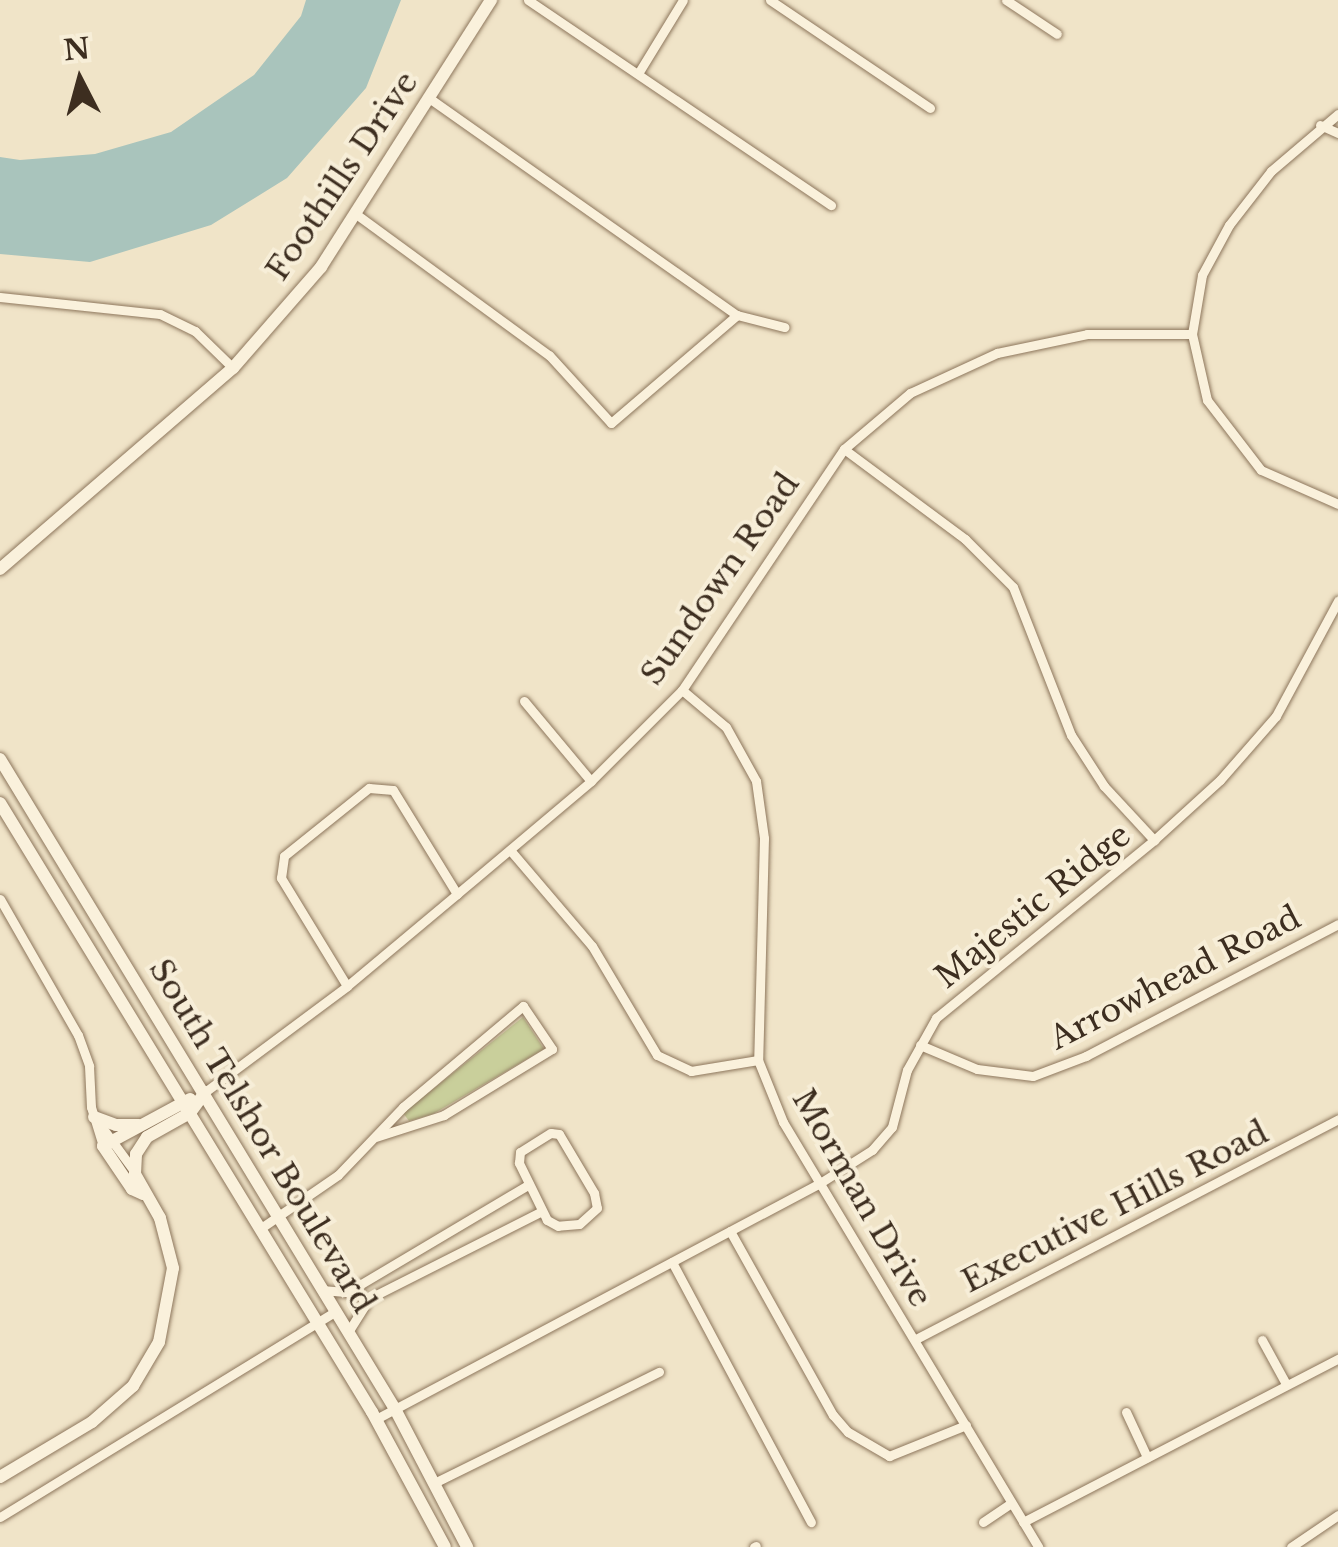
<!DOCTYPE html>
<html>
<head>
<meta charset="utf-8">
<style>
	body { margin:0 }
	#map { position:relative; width:1338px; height:1547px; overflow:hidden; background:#f0e4c8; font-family:"Libre Baskerville",serif }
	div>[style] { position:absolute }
	.green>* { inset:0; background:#c9cf9b }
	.water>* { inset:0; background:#a9c4bc }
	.roads { filter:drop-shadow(0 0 2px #8d765c) drop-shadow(0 0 2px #8d765c) }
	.street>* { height:9px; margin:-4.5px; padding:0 4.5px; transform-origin:4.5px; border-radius:4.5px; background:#faf1dc }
	.secondary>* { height:12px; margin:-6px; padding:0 6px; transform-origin:6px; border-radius:6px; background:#faf1dc }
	span { translate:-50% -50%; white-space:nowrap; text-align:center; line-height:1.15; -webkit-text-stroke:8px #f7eed8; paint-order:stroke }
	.street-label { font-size:32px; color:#3d2e20 }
	.north { position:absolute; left:30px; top:30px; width:100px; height:100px; -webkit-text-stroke:8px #f7eed8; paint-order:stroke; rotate:354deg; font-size:28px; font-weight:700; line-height:40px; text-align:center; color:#3d2e20 }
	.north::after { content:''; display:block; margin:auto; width:35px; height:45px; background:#3d2e20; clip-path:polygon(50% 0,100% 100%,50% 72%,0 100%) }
</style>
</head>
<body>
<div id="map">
	<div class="green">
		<i style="clip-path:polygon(523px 1017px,544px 1049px,433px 1114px,409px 1121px,403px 1113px)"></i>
	</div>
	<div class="water">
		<i style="clip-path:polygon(306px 0,401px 0,366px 88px,287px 178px,211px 225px,90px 262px,0 254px,0 157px,20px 160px,95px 154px,171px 132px,254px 75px,301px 16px)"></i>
	</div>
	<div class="roads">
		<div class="street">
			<i style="left:528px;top:0;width:366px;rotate:34.1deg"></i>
			<i style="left:770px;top:0;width:193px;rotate:34deg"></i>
			<i style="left:1006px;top:0;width:61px;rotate:33.7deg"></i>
			<i style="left:639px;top:72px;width:84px;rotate:-58.6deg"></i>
			<i style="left:429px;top:98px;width:377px;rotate:35.2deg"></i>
			<i style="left:737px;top:315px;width:49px;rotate:14.3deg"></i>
			<i style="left:1338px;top:114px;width:88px;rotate:139.6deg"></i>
			<i style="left:1271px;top:171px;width:68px;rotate:127.9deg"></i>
			<i style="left:1229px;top:225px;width:57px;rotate:118.4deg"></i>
			<i style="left:1202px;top:275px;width:60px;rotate:99.6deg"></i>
			<i style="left:1192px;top:334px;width:68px;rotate:77.2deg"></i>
			<i style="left:1207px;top:400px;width:88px;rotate:52.4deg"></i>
			<i style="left:1261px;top:470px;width:84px;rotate:23.8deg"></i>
			<i style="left:1320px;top:125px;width:20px;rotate:24deg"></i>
			<i style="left:356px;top:214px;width:239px;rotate:36.2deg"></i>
			<i style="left:549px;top:355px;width:92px;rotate:47.6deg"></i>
			<i style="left:611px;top:423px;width:166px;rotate:-40.6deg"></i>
			<i style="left:0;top:297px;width:161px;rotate:6.1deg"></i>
			<i style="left:160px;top:314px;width:39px;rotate:26deg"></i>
			<i style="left:195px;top:331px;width:53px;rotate:44.2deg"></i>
			<i style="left:844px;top:449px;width:151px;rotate:36.6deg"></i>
			<i style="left:965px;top:539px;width:68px;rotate:45deg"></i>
			<i style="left:1013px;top:587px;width:159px;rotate:68.6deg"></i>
			<i style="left:1071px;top:735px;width:61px;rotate:57.1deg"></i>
			<i style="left:1104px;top:786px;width:74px;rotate:47.2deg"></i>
			<i style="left:682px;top:690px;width:57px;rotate:40.1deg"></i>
			<i style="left:726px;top:727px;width:62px;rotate:60.9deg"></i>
			<i style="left:756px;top:781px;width:58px;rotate:82deg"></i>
			<i style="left:764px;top:838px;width:222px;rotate:91.5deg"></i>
			<i style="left:758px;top:1060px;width:67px;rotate:68deg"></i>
			<i style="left:783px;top:1122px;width:496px;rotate:59deg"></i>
			<i style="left:524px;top:701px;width:104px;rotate:50.1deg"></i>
			<i style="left:510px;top:850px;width:126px;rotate:49.5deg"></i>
			<i style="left:592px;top:946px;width:127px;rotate:59.2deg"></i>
			<i style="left:657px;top:1055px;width:38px;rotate:25deg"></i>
			<i style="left:691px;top:1071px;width:68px;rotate:-9.3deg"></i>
			<i style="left:0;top:899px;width:157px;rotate:60.2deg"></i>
			<i style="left:78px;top:1035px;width:33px;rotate:70deg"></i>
			<i style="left:89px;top:1066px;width:41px;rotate:87.2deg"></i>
			<i style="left:91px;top:1107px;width:41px;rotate:72.9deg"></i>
			<i style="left:347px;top:986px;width:127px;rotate:-121.4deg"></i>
			<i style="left:281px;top:878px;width:22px;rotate:-82deg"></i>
			<i style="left:284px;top:856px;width:109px;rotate:-38.7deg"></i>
			<i style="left:369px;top:788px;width:24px;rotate:5deg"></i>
			<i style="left:393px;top:790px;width:122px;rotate:58.4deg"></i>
			<i style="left:920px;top:1045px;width:62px;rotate:22.8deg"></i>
			<i style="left:977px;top:1069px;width:56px;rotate:7.1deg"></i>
			<i style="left:1033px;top:1076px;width:57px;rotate:-20.7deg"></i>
			<i style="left:1086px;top:1056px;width:284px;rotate:-27.6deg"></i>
			<i style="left:205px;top:1092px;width:177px;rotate:-36.7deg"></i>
			<i style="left:347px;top:986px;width:143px;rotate:-39.9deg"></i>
			<i style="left:457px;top:894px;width:175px;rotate:-40.1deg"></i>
			<i style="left:591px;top:781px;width:129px;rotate:-45deg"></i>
			<i style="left:682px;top:690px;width:290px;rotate:-56.1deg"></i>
			<i style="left:844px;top:449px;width:87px;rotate:-40.3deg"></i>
			<i style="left:910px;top:393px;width:96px;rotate:-24.7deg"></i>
			<i style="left:997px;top:353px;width:92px;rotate:-11.9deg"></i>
			<i style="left:1087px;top:334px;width:105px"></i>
			<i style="left:96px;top:1119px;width:64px;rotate:53.8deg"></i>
			<i style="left:551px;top:1133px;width:8px;rotate:7deg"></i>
			<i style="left:559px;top:1134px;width:69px;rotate:59.3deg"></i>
			<i style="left:594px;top:1193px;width:15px;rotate:79deg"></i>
			<i style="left:597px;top:1208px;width:24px;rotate:138deg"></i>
			<i style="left:579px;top:1224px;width:21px;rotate:175deg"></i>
			<i style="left:558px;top:1226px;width:13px;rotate:-151deg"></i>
			<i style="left:547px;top:1220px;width:64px;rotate:-116.2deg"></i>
			<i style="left:519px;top:1163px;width:11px;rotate:-85deg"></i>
			<i style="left:520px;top:1152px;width:36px;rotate:-32deg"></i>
			<i style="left:261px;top:1228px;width:93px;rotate:-34.5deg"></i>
			<i style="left:338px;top:1175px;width:94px;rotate:-46.3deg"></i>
			<i style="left:403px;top:1107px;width:157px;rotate:-40.1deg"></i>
			<i style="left:523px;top:1006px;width:52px;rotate:56deg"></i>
			<i style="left:552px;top:1049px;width:127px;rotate:148.6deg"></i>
			<i style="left:444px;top:1115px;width:71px;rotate:162.1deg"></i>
			<i style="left:730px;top:1231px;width:211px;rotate:60.8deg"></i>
			<i style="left:833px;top:1415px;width:23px;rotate:49deg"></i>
			<i style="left:848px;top:1432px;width:48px;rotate:30.3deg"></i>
			<i style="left:889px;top:1456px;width:83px;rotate:-21.9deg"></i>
			<i style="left:672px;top:1262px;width:295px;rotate:61.9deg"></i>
			<i style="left:322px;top:1290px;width:38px;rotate:5deg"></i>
			<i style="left:360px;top:1293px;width:13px;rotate:67deg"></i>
			<i style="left:365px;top:1305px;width:32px;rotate:122deg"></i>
			<i style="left:351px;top:1290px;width:206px;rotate:-30.7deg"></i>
			<i style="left:364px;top:1301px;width:199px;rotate:-26.8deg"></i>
			<i style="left:916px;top:1339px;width:476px;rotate:-27.5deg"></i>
			<i style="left:1262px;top:1340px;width:48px;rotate:61.3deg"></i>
			<i style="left:1126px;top:1412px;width:50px;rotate:65deg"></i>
			<i style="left:376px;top:1419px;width:503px;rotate:-27.99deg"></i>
			<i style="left:820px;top:1183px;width:62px;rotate:-32.4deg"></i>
			<i style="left:872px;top:1150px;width:30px;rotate:-49deg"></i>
			<i style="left:892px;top:1127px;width:59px;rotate:-75.3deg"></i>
			<i style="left:907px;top:1070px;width:60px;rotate:-60.9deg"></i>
			<i style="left:936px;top:1018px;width:281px;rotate:-39.2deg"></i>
			<i style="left:1154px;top:840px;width:89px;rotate:-42.3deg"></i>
			<i style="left:1220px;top:780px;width:85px;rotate:-48.8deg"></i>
			<i style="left:1276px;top:716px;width:131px;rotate:-61.7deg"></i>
			<i style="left:434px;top:1483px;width:251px;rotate:-26.3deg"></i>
			<i style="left:0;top:1517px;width:393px;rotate:-31.5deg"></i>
			<i style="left:983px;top:1522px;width:34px;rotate:-34deg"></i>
			<i style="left:1023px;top:1522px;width:355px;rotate:-27.4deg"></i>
			<i style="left:754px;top:1547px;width:2px;rotate:-27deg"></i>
			<i style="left:1291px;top:1547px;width:57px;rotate:-34.2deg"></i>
		</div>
		<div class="secondary">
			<i style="left:0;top:569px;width:308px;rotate:-40.8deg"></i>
			<i style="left:233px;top:368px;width:134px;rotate:-48.9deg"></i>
			<i style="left:321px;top:267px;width:317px;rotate:-57.5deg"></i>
			<i style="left:0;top:759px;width:761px;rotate:58.71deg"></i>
			<i style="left:395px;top:1409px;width:156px;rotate:62.4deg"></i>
			<i style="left:0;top:803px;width:714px;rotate:58.58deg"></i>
			<i style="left:372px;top:1412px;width:153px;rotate:61.6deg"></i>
			<i style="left:94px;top:1117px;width:23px;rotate:20deg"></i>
			<i style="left:116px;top:1125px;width:23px"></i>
			<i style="left:143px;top:1194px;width:12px;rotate:-156deg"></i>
			<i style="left:132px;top:1189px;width:52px;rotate:-124deg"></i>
			<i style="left:103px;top:1146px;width:99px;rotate:-28.4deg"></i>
			<i style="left:0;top:1477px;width:107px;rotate:-30.9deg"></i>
			<i style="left:92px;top:1422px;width:55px;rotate:-41.3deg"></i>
			<i style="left:133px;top:1386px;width:51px;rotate:-59.4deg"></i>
			<i style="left:159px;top:1342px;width:75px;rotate:-79.3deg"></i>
			<i style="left:173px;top:1268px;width:52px;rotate:-104.6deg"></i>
			<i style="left:160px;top:1218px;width:51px;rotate:-119.6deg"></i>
			<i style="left:135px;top:1174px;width:20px;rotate:-87deg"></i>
			<i style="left:136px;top:1154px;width:20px;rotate:-57deg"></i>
			<i style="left:147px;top:1137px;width:49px;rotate:-29.2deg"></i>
			<i style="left:190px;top:1113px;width:26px;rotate:-54deg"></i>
		</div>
	</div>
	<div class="street-label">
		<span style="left:342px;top:176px;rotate:-56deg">Foothills Drive</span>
		<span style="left:720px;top:579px;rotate:-55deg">Sundown Road</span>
		<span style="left:1033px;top:906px;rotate:-39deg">Majestic Ridge</span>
		<span style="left:1175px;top:978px;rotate:-27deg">Arrowhead Road</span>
		<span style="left:262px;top:1136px;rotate:59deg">South Telshor Boulevard</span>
		<span style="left:862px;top:1198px;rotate:60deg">Morman Drive</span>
		<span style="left:1115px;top:1207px;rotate:-27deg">Executive Hills Road</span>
	</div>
	<div class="north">N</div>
</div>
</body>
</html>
